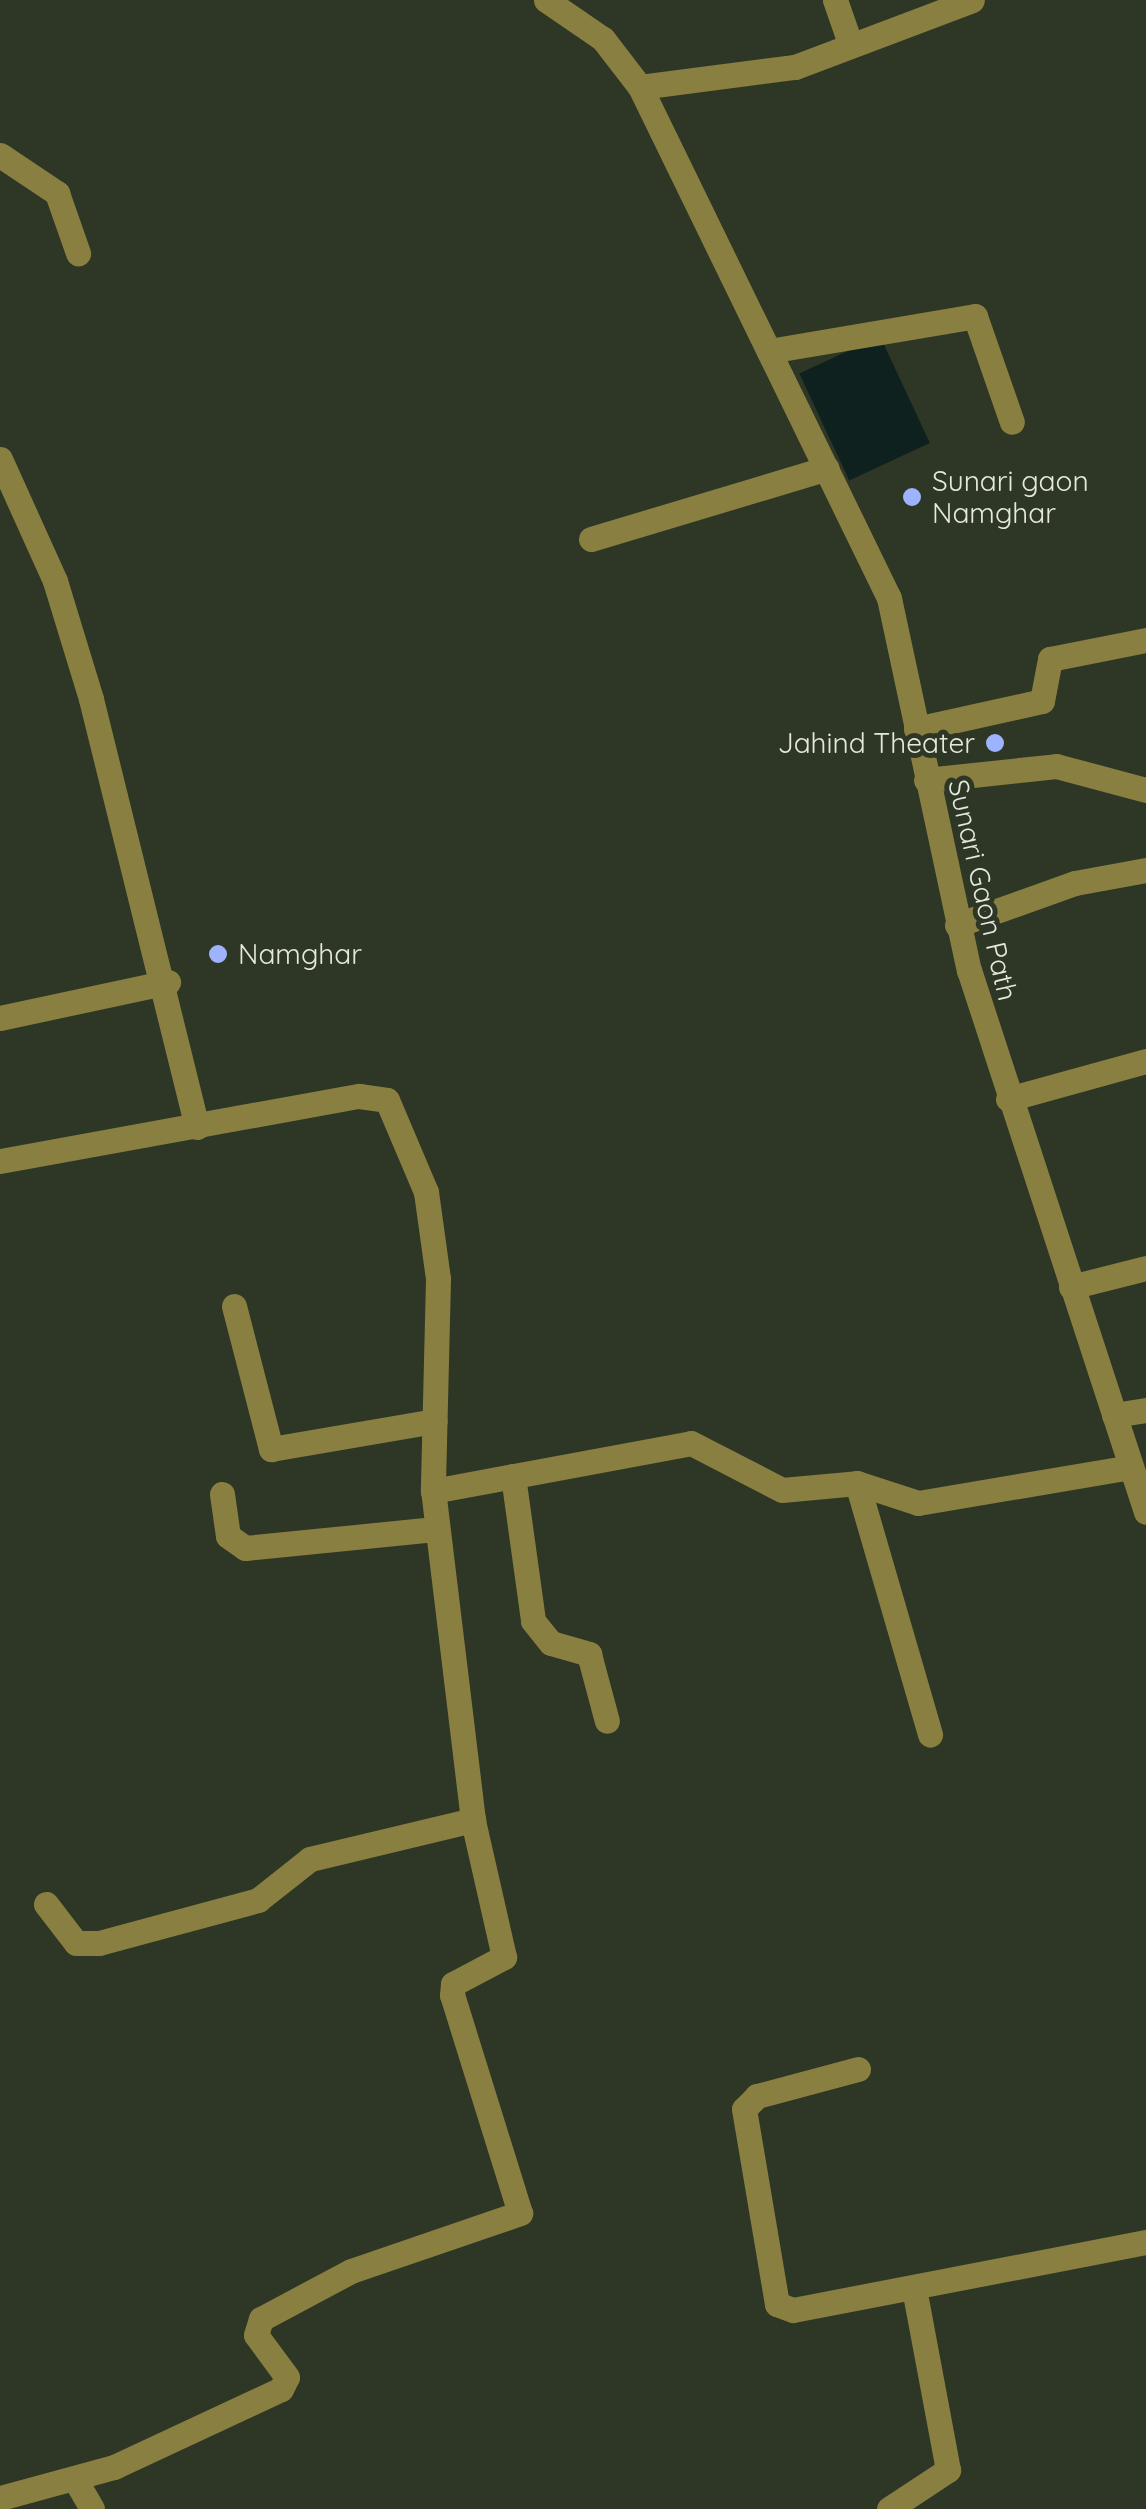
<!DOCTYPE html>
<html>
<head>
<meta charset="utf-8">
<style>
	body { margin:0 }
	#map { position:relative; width:1146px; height:2509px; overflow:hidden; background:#2e3725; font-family:Quicksand,sans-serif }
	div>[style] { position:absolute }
	.water>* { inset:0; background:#0f211f; transform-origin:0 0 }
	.minor>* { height:25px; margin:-12.5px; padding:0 12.5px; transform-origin:12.5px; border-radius:12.5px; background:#897f41 }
	.dots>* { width:28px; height:28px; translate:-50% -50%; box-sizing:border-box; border:5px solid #2e3725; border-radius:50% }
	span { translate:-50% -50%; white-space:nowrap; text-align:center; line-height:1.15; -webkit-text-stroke:10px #2e3725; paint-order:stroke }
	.poi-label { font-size:28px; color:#e3e9dd }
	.left { translate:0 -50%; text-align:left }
	.right { translate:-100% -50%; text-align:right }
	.street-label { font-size:28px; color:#e3e9dd }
</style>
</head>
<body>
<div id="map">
	<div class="water">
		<i style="left:880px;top:336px;width:118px;height:89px;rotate:65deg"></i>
	</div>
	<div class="minor">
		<i style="left:546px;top:0;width:69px;rotate:34.4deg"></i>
		<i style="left:603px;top:39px;width:61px;rotate:52.4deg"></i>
		<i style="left:640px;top:87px;width:568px;rotate:64.02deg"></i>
		<i style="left:889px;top:598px;width:381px;rotate:77.9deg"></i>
		<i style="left:969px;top:970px;width:570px;rotate:71.91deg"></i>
		<i style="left:835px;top:0;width:46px;rotate:70.8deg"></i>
		<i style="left:640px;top:87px;width:156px;rotate:-7.4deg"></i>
		<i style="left:795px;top:67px;width:189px;rotate:-20.7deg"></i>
		<i style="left:0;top:155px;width:69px;rotate:33.7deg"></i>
		<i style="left:57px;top:193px;width:64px;rotate:70.7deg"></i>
		<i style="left:769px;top:351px;width:209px;rotate:-9.6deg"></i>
		<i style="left:975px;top:316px;width:112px;rotate:70.8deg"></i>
		<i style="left:0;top:459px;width:134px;rotate:65.7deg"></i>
		<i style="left:55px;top:581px;width:123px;rotate:73deg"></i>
		<i style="left:91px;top:699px;width:441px;rotate:76.1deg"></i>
		<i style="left:591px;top:539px;width:246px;rotate:-16.7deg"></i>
		<i style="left:916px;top:729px;width:129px;rotate:-12.5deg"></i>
		<i style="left:1042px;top:701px;width:43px;rotate:-79.2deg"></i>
		<i style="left:1050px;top:659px;width:98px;rotate:-11.2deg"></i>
		<i style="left:926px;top:780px;width:131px;rotate:-6.1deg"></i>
		<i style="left:1056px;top:766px;width:93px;rotate:14.9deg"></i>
		<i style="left:957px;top:925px;width:125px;rotate:-19.6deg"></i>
		<i style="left:1075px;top:883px;width:72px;rotate:-10.4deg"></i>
		<i style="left:0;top:1018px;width:172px;rotate:-12.1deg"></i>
		<i style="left:1008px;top:1099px;width:143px;rotate:-15.4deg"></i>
		<i style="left:0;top:1161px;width:365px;rotate:-10.3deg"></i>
		<i style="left:359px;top:1096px;width:28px;rotate:8deg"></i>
		<i style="left:387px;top:1100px;width:100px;rotate:67deg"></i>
		<i style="left:426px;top:1192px;width:88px;rotate:82.1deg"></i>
		<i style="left:438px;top:1279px;width:212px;rotate:91.4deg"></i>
		<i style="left:433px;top:1491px;width:262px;rotate:-10.5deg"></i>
		<i style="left:691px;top:1443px;width:102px;rotate:27.3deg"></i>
		<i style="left:782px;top:1490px;width:75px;rotate:-5.3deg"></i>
		<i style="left:857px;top:1483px;width:64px;rotate:18.2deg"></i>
		<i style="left:918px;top:1503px;width:216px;rotate:-9.6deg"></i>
		<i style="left:1071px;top:1287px;width:77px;rotate:-14.2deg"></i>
		<i style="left:234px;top:1306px;width:148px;rotate:75.5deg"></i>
		<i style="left:271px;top:1449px;width:166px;rotate:-9.7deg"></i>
		<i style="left:1114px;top:1415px;width:32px;rotate:-9deg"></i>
		<i style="left:513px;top:1476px;width:146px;rotate:82.1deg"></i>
		<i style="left:533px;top:1621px;width:28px;rotate:51deg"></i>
		<i style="left:551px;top:1643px;width:40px;rotate:16deg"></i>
		<i style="left:589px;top:1654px;width:69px;rotate:75deg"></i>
		<i style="left:857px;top:1483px;width:262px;rotate:73.8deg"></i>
		<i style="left:222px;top:1494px;width:42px;rotate:81.9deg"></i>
		<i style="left:228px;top:1536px;width:21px;rotate:35deg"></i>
		<i style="left:245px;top:1548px;width:191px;rotate:-5.7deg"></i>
		<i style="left:46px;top:1904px;width:49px;rotate:52.4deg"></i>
		<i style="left:76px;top:1943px;width:23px"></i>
		<i style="left:99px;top:1943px;width:165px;rotate:-15.1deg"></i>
		<i style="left:258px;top:1900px;width:66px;rotate:-38.3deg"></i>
		<i style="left:310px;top:1859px;width:168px;rotate:-13.5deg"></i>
		<i style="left:858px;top:2069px;width:105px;rotate:165deg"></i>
		<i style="left:757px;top:2096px;width:18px;rotate:135deg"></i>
		<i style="left:744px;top:2109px;width:198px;rotate:80.4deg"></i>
		<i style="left:777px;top:2304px;width:17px;rotate:21deg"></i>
		<i style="left:793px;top:2310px;width:359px;rotate:-10.9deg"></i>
		<i style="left:76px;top:2481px;width:32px;rotate:60deg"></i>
		<i style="left:0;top:2498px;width:118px;rotate:-15.2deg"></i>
		<i style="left:114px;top:2467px;width:184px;rotate:-25deg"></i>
		<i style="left:281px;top:2389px;width:13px;rotate:-63deg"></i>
		<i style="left:287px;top:2377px;width:52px;rotate:-126.4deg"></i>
		<i style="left:256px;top:2335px;width:17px;rotate:-73deg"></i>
		<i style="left:261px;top:2319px;width:102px;rotate:-28.1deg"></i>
		<i style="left:351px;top:2271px;width:179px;rotate:-18.9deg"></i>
		<i style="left:520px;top:2213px;width:228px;rotate:-107.3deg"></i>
		<i style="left:452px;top:1995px;width:11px;rotate:-85deg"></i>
		<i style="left:453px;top:1984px;width:58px;rotate:-27.9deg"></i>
		<i style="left:504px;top:1957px;width:140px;rotate:-102.8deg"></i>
		<i style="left:473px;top:1820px;width:331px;rotate:-96.9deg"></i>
		<i style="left:889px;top:2509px;width:71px;rotate:-33.5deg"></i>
		<i style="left:948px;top:2470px;width:184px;rotate:-100.6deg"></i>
	</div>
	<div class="dots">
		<i style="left:912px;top:497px;background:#9eb3fd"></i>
		<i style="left:995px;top:743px;background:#9eb3fd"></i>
		<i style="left:218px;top:954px;background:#9eb3fd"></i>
	</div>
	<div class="poi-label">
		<span class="left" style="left:932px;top:497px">Sunari gaon<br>Namghar</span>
		<span class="right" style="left:975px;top:743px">Jahind Theater</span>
		<span class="left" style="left:238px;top:954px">Namghar</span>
	</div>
	<div class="street-label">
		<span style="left:983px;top:890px;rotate:77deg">Sunari Gaon Path</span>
	</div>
</div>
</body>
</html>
